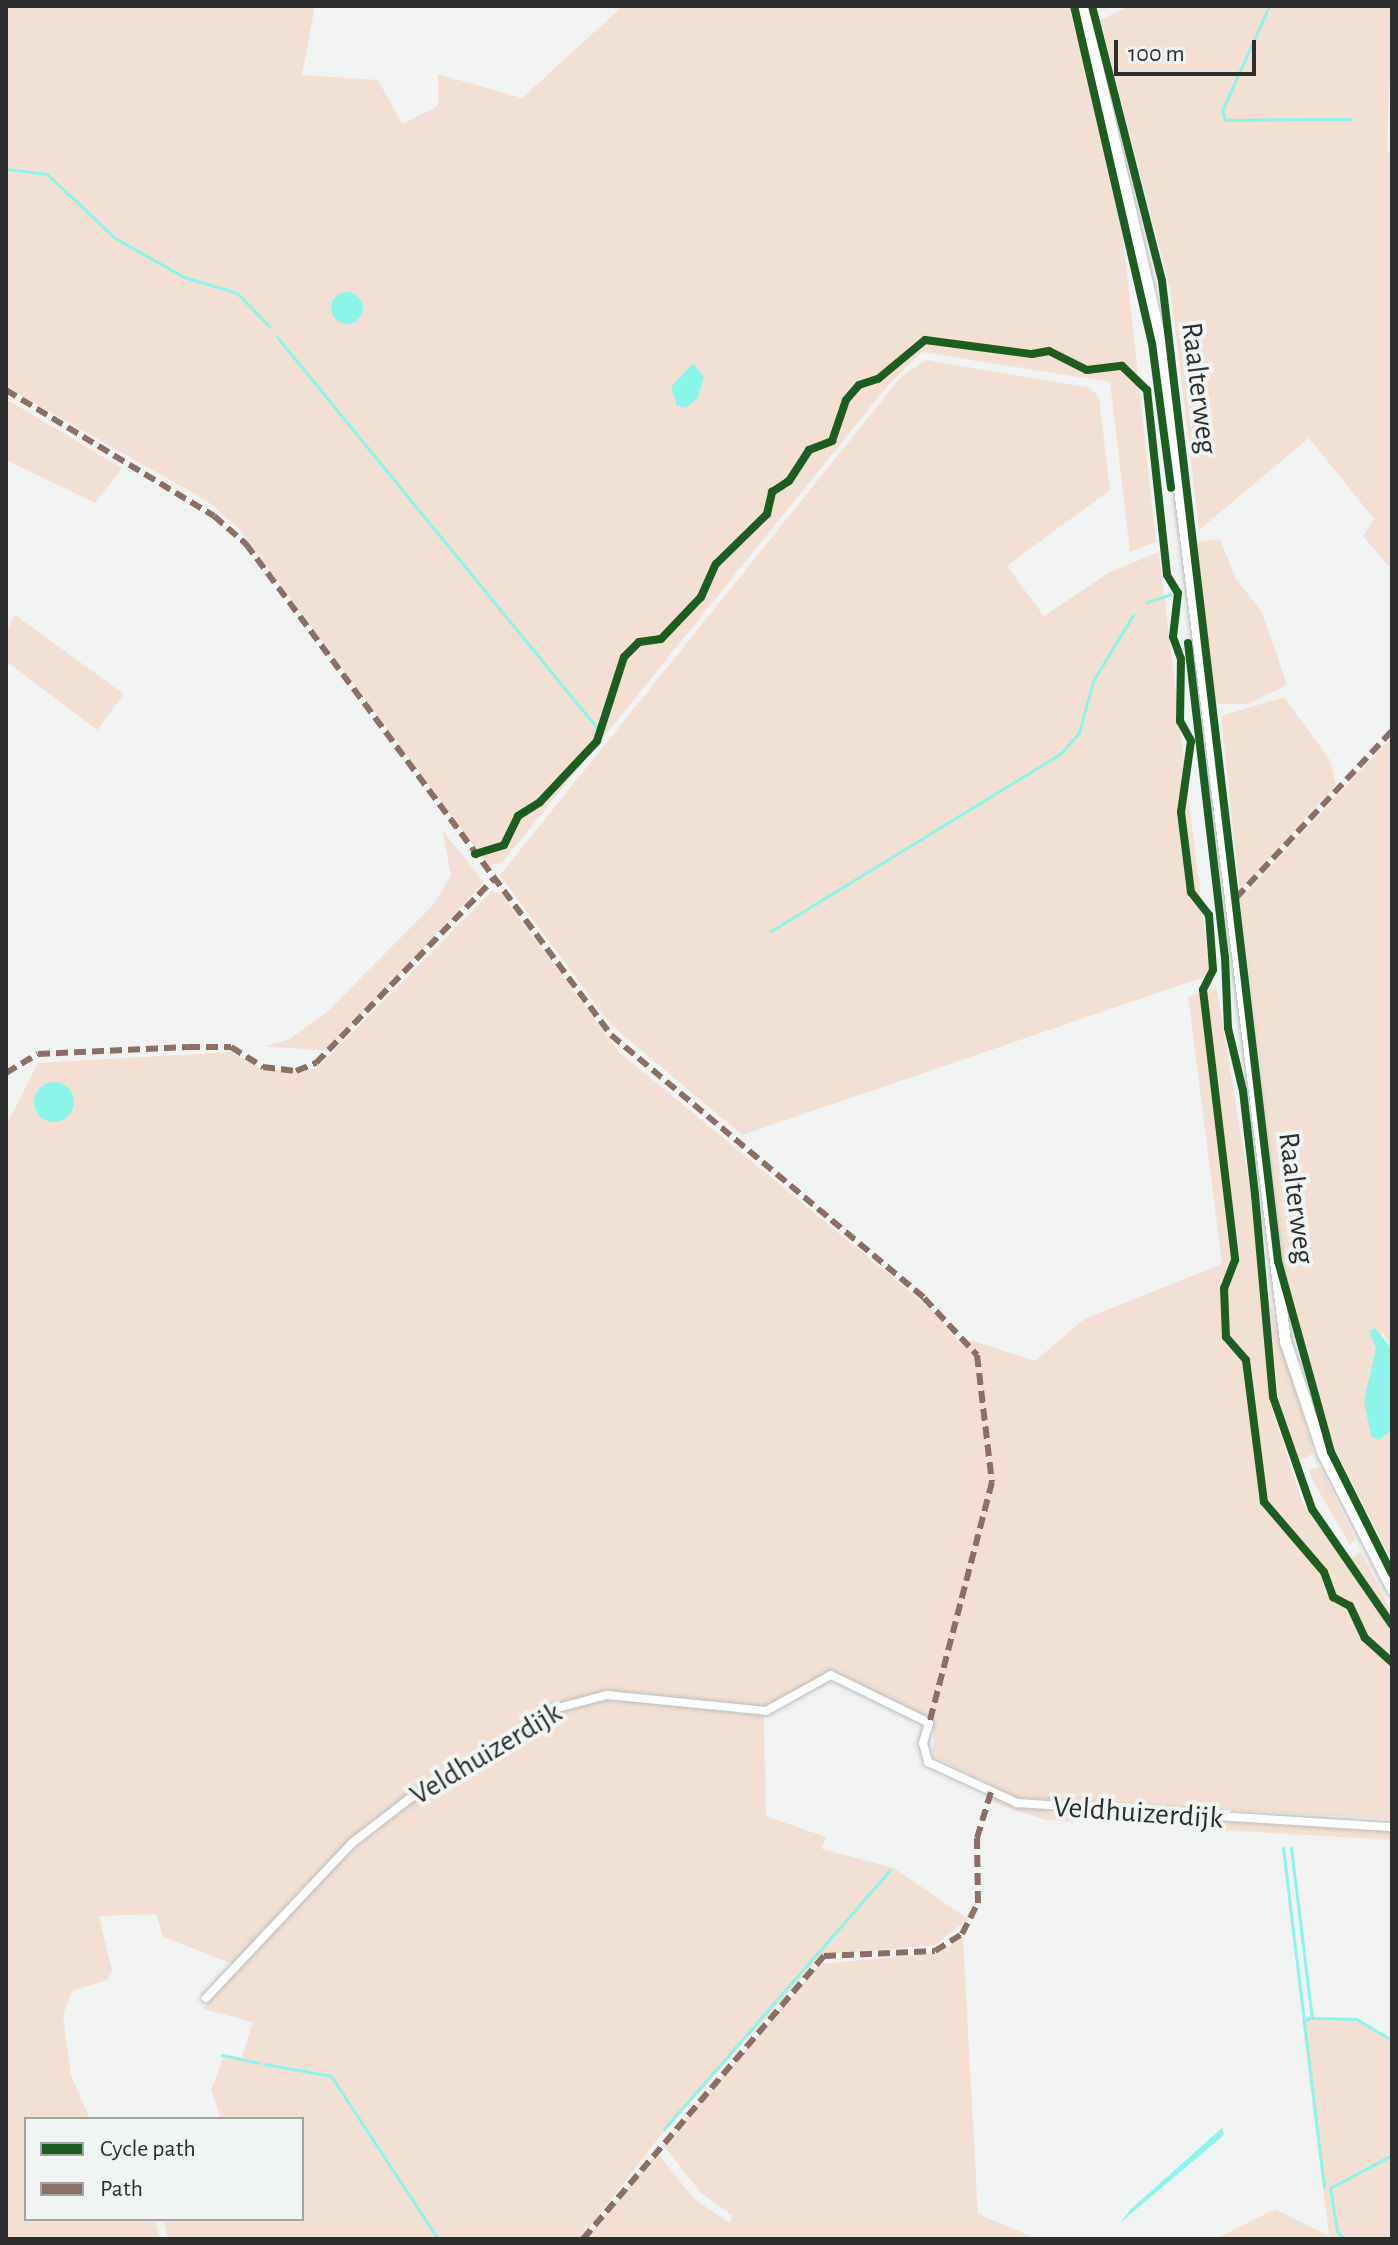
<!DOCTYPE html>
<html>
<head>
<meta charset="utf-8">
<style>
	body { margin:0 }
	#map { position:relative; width:1398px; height:2245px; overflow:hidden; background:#f1f3f2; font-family:"Alegreya Sans",sans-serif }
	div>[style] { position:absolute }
	.green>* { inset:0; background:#f4e0d3 }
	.water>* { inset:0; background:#8cf5eb }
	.round { border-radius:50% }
	.stream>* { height:3px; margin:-1.5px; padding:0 1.5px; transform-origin:1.5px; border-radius:1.5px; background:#8cf5eb }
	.roads { filter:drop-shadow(0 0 2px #b9bbba) drop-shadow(0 0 2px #b9bbba) }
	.street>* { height:8px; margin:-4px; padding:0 4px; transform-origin:4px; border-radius:4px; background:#fdfdfd }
	.secondary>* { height:11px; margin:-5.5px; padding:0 5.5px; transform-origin:5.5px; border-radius:5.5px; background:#fdfdfd }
	.quiet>* { height:6px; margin-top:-3px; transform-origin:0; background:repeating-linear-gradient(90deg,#8d6e63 0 12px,transparent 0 18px) }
	.cycleway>* { height:8px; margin:-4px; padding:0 4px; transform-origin:4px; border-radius:4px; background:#1b5e20 }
	span { translate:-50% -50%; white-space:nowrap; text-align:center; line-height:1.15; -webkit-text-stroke:8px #f0f4f3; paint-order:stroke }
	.street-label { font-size:30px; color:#2d2e2e }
	.frame { position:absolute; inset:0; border:8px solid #2d2e2e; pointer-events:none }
	.legend { position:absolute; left:24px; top:2117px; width:280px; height:104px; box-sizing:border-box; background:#f0f4f3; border:2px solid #a2a5a4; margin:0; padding:10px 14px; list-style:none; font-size:24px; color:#2d2e2e }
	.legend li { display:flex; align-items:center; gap:16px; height:40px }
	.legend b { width:40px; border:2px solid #a2a5a4 }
	.scale { position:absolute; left:1114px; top:40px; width:142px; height:36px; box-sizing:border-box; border:4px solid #2d2e2e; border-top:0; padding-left:10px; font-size:24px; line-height:28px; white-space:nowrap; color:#2d2e2e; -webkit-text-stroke:6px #f0f4f3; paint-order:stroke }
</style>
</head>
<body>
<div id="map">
	<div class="green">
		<i style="clip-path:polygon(6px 6px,315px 6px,302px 75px,378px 80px,402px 124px,438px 106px,438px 74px,522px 98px,623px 6px,1069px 6px,1120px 209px,1156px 542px,1130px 552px,1110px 382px,922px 352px,888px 385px,502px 863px,488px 865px,240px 530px,207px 501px,6px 387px)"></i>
		<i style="clip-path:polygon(1130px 6px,1392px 6px,1387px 151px,1392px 156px,1392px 570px,1363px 536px,1374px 519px,1309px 438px,1199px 530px,1171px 293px,1100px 20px)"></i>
		<i style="clip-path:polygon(926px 360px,1090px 388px,1099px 397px,1110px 490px,1007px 566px,1044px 616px,1110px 572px,1159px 552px,1210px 975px,742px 1135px,611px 1025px,500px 875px,901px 377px)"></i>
		<i style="clip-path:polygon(6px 399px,122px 468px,95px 503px,6px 460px)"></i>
		<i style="clip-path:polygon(1220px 539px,1236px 579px,1262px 612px,1287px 685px,1248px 704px,1214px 704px,1195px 542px)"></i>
		<i style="clip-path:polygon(15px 615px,124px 694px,97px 730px,6px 661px,6px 631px)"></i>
		<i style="clip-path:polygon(1284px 697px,1330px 760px,1336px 785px,1240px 891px,1221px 716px)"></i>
		<i style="clip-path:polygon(1392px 737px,1392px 1349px,1382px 1332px,1364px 1401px,1379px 1440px,1392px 1430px,1392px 1561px,1334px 1447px,1286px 1290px,1240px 899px)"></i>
		<i style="clip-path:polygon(442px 830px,484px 882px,329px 1051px,264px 1046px,288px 1040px,328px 1011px,434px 904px,451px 875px)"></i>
		<i style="clip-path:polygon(492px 891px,501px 894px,619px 1052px,932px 1310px,960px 1343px,974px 1341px,1035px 1361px,1084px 1319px,1222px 1264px,1188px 996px,1217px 989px,1251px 1196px,1271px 1406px,1303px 1504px,1392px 1630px,1392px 1819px,1019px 1798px,933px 1756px,934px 1720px,831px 1673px,767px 1708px,629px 1692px,565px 1700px,351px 1841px,233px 1964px,163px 1937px,156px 1914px,99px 1916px,112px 1971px,107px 1980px,72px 1991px,63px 2015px,71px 2075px,90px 2119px,26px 2119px,26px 2219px,155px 2219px,160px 2239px,6px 2239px,6px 1126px,38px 1063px,231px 1052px,262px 1070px,316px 1069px)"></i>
		<i style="clip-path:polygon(1266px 1289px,1314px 1454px,1295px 1462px,1279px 1401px)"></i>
		<i style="clip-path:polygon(1321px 1467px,1355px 1539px,1350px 1545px,1313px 1481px,1309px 1470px)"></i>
		<i style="clip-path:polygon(1361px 1552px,1392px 1613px,1392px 1623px,1346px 1561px)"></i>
		<i style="clip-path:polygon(618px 1698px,764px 1716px,766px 1816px,826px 1837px,822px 1849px,894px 1868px,968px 1919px,935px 1945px,822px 1955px,657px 2140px,580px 2239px,168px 2239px,163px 2219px,302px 2219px,302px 2119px,221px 2119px,211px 2090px,223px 2058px,241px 2060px,253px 2022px,203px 2009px,242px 1962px,339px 1862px,408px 1805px,478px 1767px,562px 1709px)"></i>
		<i style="clip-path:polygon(994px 1796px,1055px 1814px,1392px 1830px,1392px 1840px,1045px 1820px,990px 1801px)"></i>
		<i style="clip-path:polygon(963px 1938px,978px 2214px,1037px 2239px,586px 2239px,657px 2152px,694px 2199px,730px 2223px,732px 2215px,701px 2193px,663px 2145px,820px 1964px,937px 1953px)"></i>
		<i style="clip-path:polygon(1358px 2018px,1392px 2039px,1392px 2239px,1215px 2239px,1275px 2209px,1329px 2236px,1302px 2021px)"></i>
	</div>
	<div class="water">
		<i class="round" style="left:331px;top:292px;width:32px;height:32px"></i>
		<i style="clip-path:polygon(693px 363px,704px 377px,698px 398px,686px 408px,677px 406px,671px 387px)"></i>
		<i class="round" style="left:34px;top:1082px;width:40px;height:40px"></i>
		<i style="clip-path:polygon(1375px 1328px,1392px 1349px,1392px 1430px,1379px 1440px,1371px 1436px,1364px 1401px,1376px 1348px,1369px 1331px)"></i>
		<i style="clip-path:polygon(1222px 2128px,1224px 2135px,1120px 2223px,1132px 2208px)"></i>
	</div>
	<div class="stream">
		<i style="left:1269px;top:6px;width:115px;rotate:114.1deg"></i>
		<i style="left:1222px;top:111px;width:9px;rotate:72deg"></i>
		<i style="left:1225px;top:120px;width:126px;rotate:-0.5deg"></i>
		<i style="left:6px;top:169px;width:41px;rotate:7deg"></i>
		<i style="left:47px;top:174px;width:93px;rotate:43.3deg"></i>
		<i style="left:115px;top:238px;width:79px;rotate:29.5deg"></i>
		<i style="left:184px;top:277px;width:55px;rotate:16.8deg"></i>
		<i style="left:237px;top:293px;width:46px;rotate:45.9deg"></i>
		<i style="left:277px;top:337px;width:507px;rotate:50.69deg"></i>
		<i style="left:1147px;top:602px;width:25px;rotate:-18deg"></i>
		<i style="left:771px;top:931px;width:339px;rotate:-31.5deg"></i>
		<i style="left:1060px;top:754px;width:28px;rotate:-48deg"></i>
		<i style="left:1079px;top:733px;width:54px;rotate:-74.9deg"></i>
		<i style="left:1093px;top:681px;width:77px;rotate:-58.8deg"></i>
		<i style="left:1283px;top:1848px;width:341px;rotate:83.1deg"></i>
		<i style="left:1291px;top:1848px;width:171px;rotate:83deg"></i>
		<i style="left:1312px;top:2018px;width:8px;rotate:166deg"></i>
		<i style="left:1313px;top:2018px;width:43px;rotate:1.3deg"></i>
		<i style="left:1356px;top:2019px;width:42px;rotate:30.3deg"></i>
		<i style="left:222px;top:2055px;width:38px;rotate:12deg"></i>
		<i style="left:265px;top:2064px;width:67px;rotate:10.3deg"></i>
		<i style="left:331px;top:2076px;width:195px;rotate:56.7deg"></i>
		<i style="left:664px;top:2129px;width:344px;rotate:-48.9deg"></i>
		<i style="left:1344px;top:2239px;width:11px;rotate:-131deg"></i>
		<i style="left:1337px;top:2231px;width:44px;rotate:-99.2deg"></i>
		<i style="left:1330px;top:2188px;width:70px;rotate:-28deg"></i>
	</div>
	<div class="roads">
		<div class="street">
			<i style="left:206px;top:1998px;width:213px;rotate:-46.7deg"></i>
			<i style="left:352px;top:1843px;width:72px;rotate:-37.7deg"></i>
			<i style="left:409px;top:1799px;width:106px;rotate:-28.7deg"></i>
			<i style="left:502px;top:1748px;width:65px;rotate:-36.9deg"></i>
			<i style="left:554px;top:1709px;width:55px;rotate:-14.8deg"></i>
			<i style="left:607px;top:1695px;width:160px;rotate:5.7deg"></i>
			<i style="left:766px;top:1711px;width:74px;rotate:-29deg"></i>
			<i style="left:831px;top:1675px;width:109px;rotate:26.1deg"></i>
			<i style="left:929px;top:1723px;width:21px;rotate:107deg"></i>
			<i style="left:923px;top:1743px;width:20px;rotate:75deg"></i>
			<i style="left:928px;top:1762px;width:98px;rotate:24.7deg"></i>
			<i style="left:1017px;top:1803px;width:376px;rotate:3.7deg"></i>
		</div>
		<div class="secondary">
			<i style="left:1083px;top:6px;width:346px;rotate:77deg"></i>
			<i style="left:1161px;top:343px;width:1006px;rotate:82.92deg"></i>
			<i style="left:1285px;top:1341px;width:119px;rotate:71.4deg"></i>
			<i style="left:1323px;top:1454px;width:152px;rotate:62.9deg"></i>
		</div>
	</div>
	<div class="quiet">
		<i style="left:6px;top:390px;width:243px;rotate:31.2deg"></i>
		<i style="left:214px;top:516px;width:43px;rotate:41.2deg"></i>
		<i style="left:246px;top:544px;width:612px;rotate:53.37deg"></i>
		<i style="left:611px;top:1035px;width:409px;rotate:40deg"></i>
		<i style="left:924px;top:1298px;width:78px;rotate:47.1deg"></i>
		<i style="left:977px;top:1355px;width:128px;rotate:83.3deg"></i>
		<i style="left:992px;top:1482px;width:249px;rotate:104.6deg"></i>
		<i style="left:1236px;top:898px;width:229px;rotate:-47deg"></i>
		<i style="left:6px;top:1073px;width:37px;rotate:-31deg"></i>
		<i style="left:38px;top:1054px;width:150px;rotate:-2.7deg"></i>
		<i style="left:188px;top:1047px;width:43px"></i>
		<i style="left:231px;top:1047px;width:38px;rotate:32deg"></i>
		<i style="left:263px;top:1067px;width:33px;rotate:7deg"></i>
		<i style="left:296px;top:1071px;width:22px;rotate:-22deg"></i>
		<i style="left:316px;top:1063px;width:255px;rotate:-46deg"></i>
		<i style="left:583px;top:2239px;width:372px;rotate:-49.6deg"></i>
		<i style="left:824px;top:1956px;width:111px;rotate:-2.6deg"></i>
		<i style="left:935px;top:1951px;width:32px;rotate:-32deg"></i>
		<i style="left:962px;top:1934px;width:35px;rotate:-63deg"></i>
		<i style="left:978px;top:1903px;width:65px;rotate:-90.9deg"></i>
		<i style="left:977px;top:1838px;width:48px;rotate:-73.1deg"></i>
	</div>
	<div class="cycleway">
		<i style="left:1074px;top:6px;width:346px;rotate:77deg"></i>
		<i style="left:1152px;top:343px;width:146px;rotate:82.5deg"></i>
		<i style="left:1092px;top:6px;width:284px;rotate:75.7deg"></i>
		<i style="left:1162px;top:281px;width:987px;rotate:83.25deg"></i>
		<i style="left:1278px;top:1261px;width:198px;rotate:74.5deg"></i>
		<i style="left:1331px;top:1452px;width:136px;rotate:63.4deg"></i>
		<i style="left:1188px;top:643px;width:316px;rotate:83.3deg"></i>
		<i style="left:1225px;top:957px;width:71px;rotate:87.6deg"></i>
		<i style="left:1228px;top:1028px;width:65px;rotate:76.6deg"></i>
		<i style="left:1243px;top:1091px;width:105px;rotate:83.4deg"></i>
		<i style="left:1255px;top:1195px;width:203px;rotate:84.9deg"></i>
		<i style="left:1273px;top:1397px;width:119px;rotate:70.8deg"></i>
		<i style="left:1312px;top:1509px;width:141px;rotate:55.4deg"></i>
		<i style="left:475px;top:854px;width:30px;rotate:-17deg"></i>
		<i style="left:504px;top:845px;width:32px;rotate:-64deg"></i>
		<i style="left:518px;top:816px;width:26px;rotate:-32deg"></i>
		<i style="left:540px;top:802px;width:83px;rotate:-46.9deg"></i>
		<i style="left:597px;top:741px;width:88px;rotate:-72.2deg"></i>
		<i style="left:624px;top:657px;width:21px;rotate:-45deg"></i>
		<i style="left:639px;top:642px;width:22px;rotate:-8deg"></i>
		<i style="left:661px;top:639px;width:58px;rotate:-46.4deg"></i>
		<i style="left:701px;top:597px;width:36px;rotate:-66deg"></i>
		<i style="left:716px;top:564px;width:71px;rotate:-44.4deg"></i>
		<i style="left:767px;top:514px;width:23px;rotate:-77deg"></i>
		<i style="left:772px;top:492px;width:20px;rotate:-33deg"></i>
		<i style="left:789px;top:481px;width:37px;rotate:-57deg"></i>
		<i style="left:809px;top:450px;width:25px;rotate:-21deg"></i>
		<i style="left:832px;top:441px;width:43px;rotate:-71.1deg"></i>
		<i style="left:846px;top:400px;width:20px;rotate:-49deg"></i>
		<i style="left:859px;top:385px;width:20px;rotate:-18deg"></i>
		<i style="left:878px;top:379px;width:61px;rotate:-39.7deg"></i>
		<i style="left:925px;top:340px;width:108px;rotate:7.5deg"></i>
		<i style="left:1032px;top:354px;width:17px;rotate:-10deg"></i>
		<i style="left:1049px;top:351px;width:42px;rotate:26.6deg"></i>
		<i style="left:1087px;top:370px;width:35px;rotate:-7deg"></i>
		<i style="left:1122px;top:366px;width:35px;rotate:44deg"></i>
		<i style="left:1147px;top:390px;width:186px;rotate:83.8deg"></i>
		<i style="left:1167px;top:575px;width:21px;rotate:59deg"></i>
		<i style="left:1178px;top:593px;width:44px;rotate:96.5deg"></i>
		<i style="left:1173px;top:637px;width:23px;rotate:70deg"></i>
		<i style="left:1181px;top:659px;width:62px;rotate:90.9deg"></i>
		<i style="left:1180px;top:721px;width:23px;rotate:61deg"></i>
		<i style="left:1191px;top:741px;width:72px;rotate:98deg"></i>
		<i style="left:1181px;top:812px;width:81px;rotate:82.9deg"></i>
		<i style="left:1191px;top:892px;width:29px;rotate:52deg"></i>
		<i style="left:1209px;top:915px;width:55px;rotate:85.8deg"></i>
		<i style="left:1213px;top:970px;width:22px;rotate:117deg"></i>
		<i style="left:1203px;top:990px;width:272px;rotate:83.2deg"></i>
		<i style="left:1235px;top:1260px;width:30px;rotate:111deg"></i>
		<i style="left:1224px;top:1288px;width:49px;rotate:87.7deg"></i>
		<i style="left:1226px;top:1337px;width:30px;rotate:49deg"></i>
		<i style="left:1246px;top:1360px;width:143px;rotate:82.8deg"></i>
		<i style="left:1264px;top:1502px;width:92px;rotate:49.4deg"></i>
		<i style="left:1324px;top:1572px;width:27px;rotate:70deg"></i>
		<i style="left:1333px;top:1597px;width:19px;rotate:28deg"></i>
		<i style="left:1350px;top:1606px;width:35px;rotate:65deg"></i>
		<i style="left:1365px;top:1638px;width:36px;rotate:42deg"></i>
	</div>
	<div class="street-label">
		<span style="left:1199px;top:388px;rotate:83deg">Raalterweg</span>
		<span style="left:1296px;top:1198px;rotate:83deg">Raalterweg</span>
		<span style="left:486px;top:1754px;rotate:-31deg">Veldhuizerdijk</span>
		<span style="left:1138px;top:1813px;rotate:4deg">Veldhuizerdijk</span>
	</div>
	<div class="frame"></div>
	<ul class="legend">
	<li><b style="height:10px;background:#1b5e20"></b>Cycle path</li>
	<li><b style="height:10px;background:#8d6e63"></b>Path</li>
	</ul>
	<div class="scale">100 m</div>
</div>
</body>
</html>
